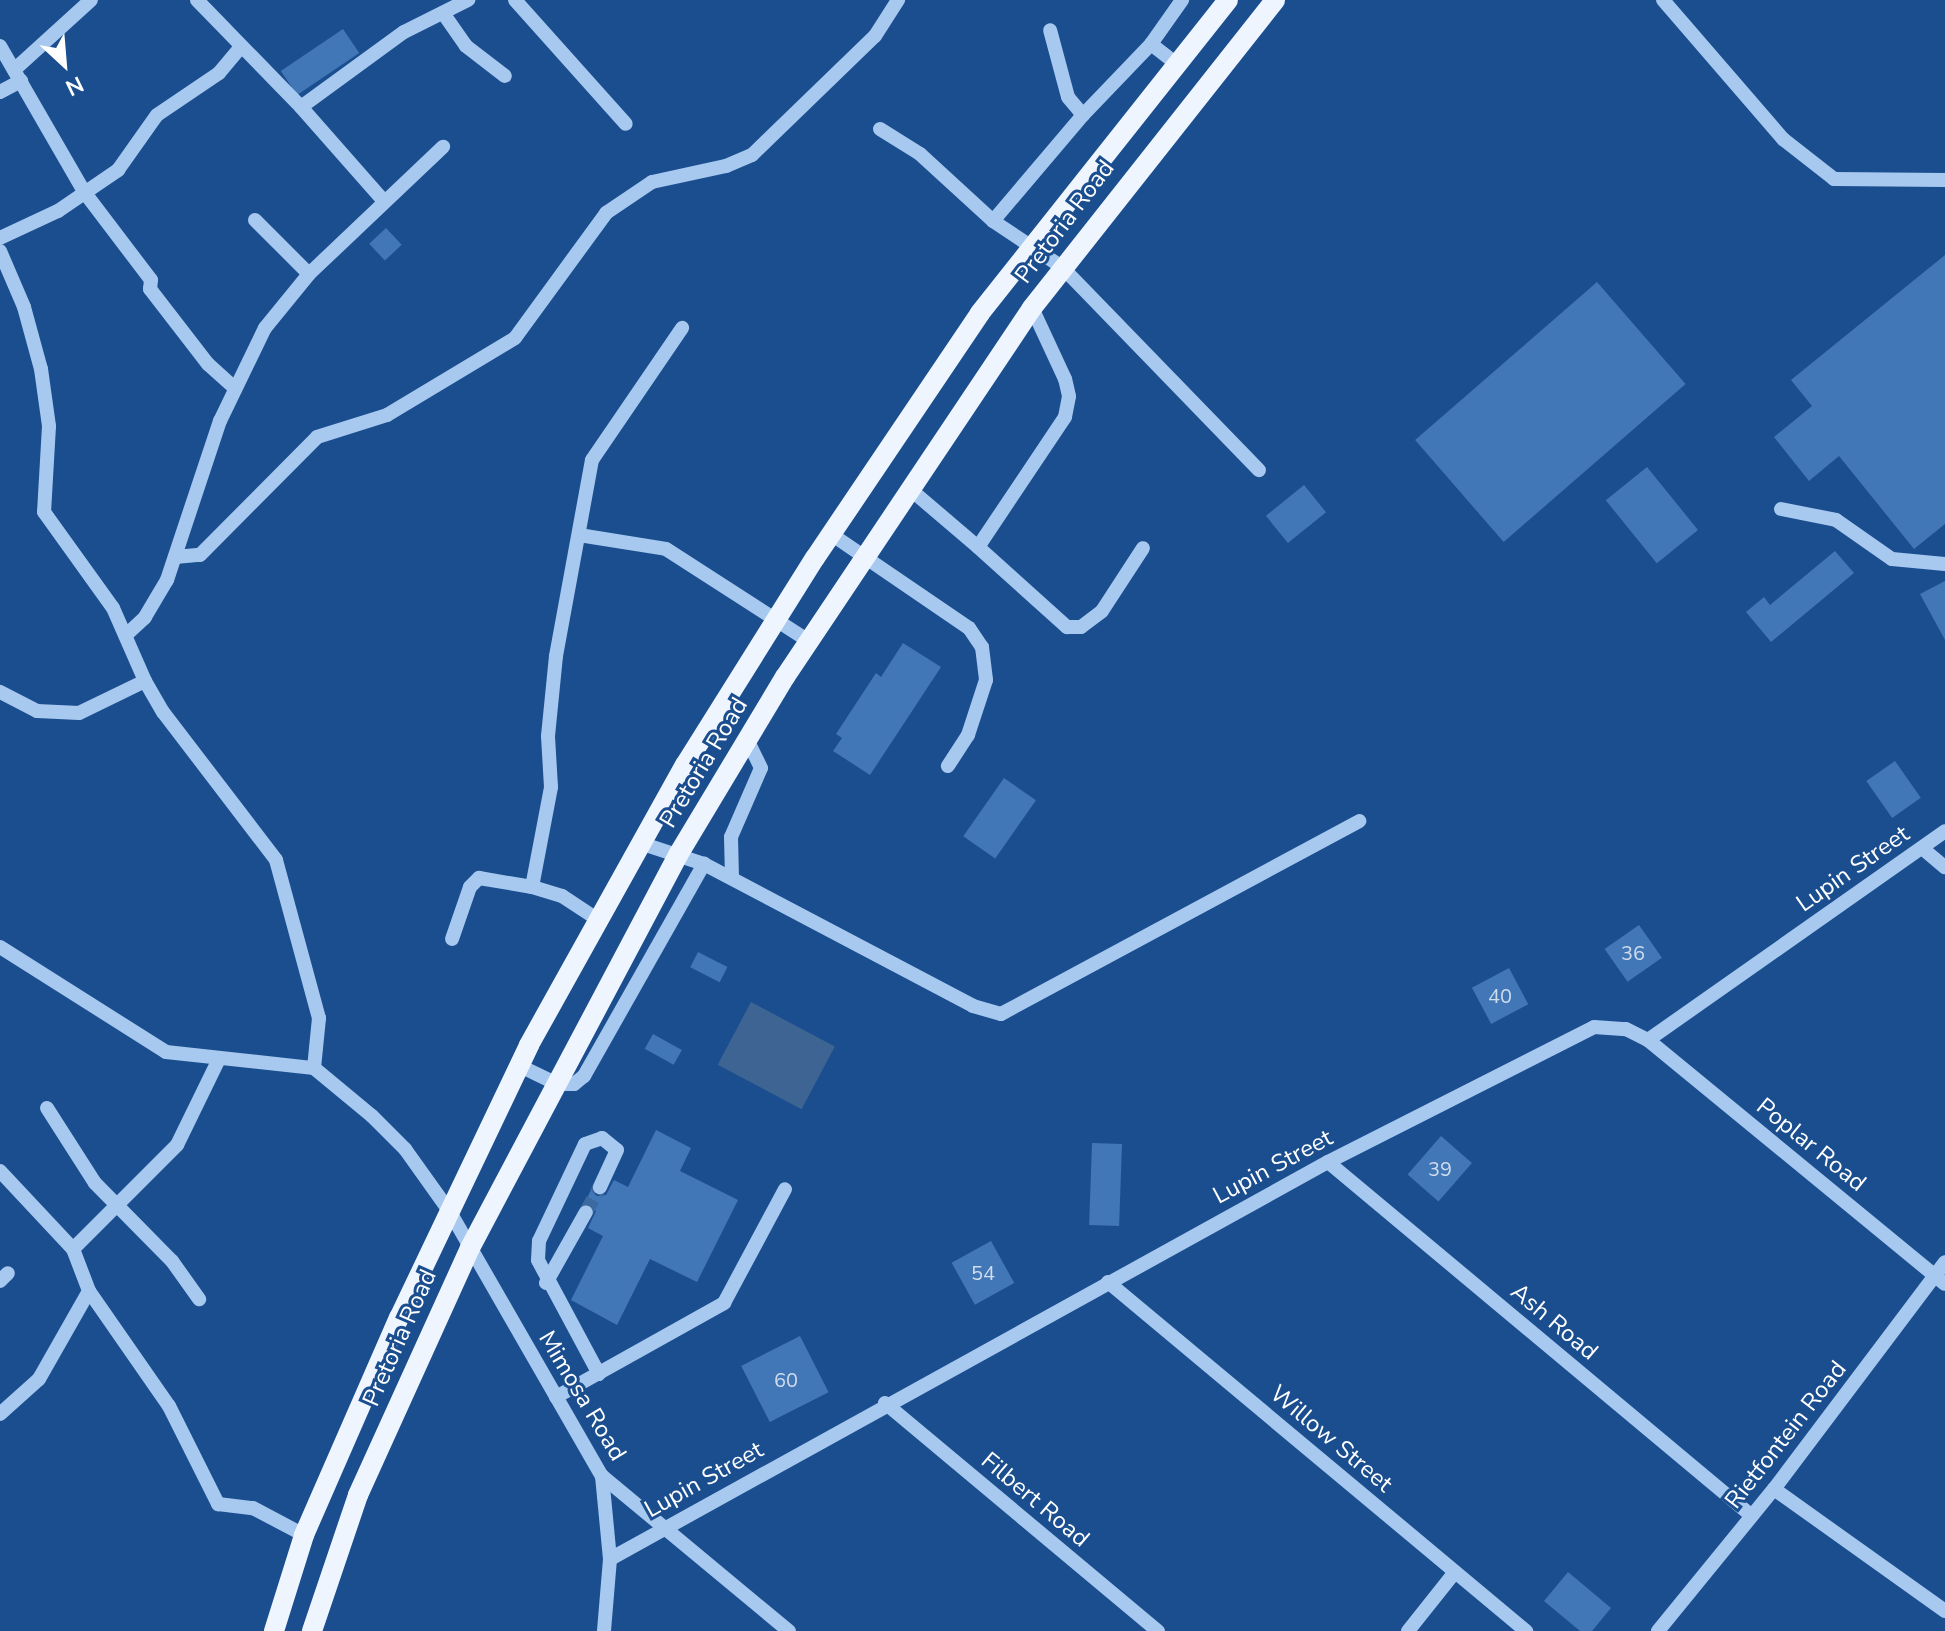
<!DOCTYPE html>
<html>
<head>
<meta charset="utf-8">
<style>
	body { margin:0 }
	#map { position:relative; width:1945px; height:1631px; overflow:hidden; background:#1a4e8f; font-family:"Nunito Sans",sans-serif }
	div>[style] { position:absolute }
	.water>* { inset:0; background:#3e6493; transform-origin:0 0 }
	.building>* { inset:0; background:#4277b7; transform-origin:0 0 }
	.minor-tunnel>* { height:14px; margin-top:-7px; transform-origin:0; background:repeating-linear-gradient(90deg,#3c69a0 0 14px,transparent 0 21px) }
	.minor>* { height:14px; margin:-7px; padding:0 7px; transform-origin:7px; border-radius:7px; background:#a7c8ef }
	.major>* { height:20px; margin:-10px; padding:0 10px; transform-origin:10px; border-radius:10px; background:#eff5ff }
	span { translate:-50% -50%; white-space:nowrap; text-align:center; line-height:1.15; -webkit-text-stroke:6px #1a4e8f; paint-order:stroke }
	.number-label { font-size:20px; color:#d0dded }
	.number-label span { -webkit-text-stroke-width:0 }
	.street-label { font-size:24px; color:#fff }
	.north { position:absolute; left:24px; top:24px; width:80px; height:80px; -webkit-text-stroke:6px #1a4e8f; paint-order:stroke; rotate:154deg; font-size:22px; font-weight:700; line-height:32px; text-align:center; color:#fff }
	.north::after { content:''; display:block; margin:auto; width:28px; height:36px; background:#fff; clip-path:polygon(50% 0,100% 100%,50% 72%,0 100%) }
</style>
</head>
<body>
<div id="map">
	<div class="water">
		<i style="left:751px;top:1002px;width:95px;height:71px;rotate:28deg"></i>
	</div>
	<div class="building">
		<i style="left:343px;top:29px;width:29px;height:75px;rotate:56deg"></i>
		<i style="left:386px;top:228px;width:23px;height:23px;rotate:47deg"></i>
		<i style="clip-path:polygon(1945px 255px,1945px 524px,1914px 549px,1839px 456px,1809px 481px,1774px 437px,1812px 406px,1791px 380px)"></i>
		<i style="left:1597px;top:282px;width:135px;height:241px;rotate:49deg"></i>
		<i style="left:1647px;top:467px;width:81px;height:53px;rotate:51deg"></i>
		<i style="left:1304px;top:485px;width:35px;height:49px;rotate:51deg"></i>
		<i style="clip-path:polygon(1835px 551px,1854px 573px,1771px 642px,1746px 612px,1764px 597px,1770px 605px)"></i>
		<i style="clip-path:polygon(1945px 581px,1945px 640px,1920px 594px)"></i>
		<i style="clip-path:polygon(903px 643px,941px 667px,870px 775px,833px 751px,842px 738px,836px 734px,876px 673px,881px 677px)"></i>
		<i style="left:1895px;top:761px;width:45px;height:35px;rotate:55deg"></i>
		<i style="left:1004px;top:778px;width:39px;height:71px;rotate:35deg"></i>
		<i style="left:1639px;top:925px;width:40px;height:42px;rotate:55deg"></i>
		<i style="left:698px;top:952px;width:33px;height:17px;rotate:27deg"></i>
		<i style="left:1509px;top:968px;width:41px;height:42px;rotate:62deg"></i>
		<i style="left:653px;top:1034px;width:33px;height:17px;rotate:29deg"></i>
		<i style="clip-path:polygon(656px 1130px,691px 1148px,680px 1171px,738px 1200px,697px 1282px,650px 1259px,617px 1325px,571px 1300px,603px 1236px,588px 1228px,596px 1211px,585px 1202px,591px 1190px,597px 1196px,606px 1195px,614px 1180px,628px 1187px)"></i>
		<i style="left:1441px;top:1136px;width:41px;height:51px;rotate:41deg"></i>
		<i style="left:1092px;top:1143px;width:30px;height:82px;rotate:2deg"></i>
		<i style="left:991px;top:1241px;width:48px;height:45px;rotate:61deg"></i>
		<i style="left:800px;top:1336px;width:63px;height:66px;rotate:63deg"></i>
		<i style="clip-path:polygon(1568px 1572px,1611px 1608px,1592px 1631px,1580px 1631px,1544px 1601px)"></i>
	</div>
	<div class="minor-tunnel">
		<i style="left:586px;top:1212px;width:29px;rotate:-61deg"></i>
	</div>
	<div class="minor">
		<i style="left:197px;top:0;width:149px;rotate:45.8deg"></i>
		<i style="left:301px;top:107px;width:127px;rotate:-36.1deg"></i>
		<i style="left:404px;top:32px;width:72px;rotate:-26.6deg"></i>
		<i style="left:515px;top:0;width:166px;rotate:48.2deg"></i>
		<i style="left:1663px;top:0;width:184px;rotate:49.2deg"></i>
		<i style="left:1783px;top:139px;width:65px;rotate:38.1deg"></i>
		<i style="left:1834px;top:179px;width:111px;rotate:0.5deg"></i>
		<i style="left:443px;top:13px;width:40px;rotate:55.1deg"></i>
		<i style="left:466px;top:46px;width:49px;rotate:37.6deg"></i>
		<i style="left:1151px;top:44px;width:33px;rotate:38deg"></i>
		<i style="left:0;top:46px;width:170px;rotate:60deg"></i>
		<i style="left:85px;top:193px;width:109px;rotate:52.8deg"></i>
		<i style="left:151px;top:280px;width:9px;rotate:96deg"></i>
		<i style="left:150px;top:289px;width:95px;rotate:52.3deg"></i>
		<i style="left:208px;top:364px;width:36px;rotate:42deg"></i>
		<i style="left:14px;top:70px;width:104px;rotate:-42.3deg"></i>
		<i style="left:0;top:92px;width:24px;rotate:-28deg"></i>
		<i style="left:301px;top:107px;width:125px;rotate:48.6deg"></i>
		<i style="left:1083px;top:115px;width:98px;rotate:-46.2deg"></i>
		<i style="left:1151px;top:44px;width:54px;rotate:-54.8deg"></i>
		<i style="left:880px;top:129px;width:47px;rotate:32deg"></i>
		<i style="left:920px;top:154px;width:99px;rotate:42.5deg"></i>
		<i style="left:993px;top:221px;width:83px;rotate:33.7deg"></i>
		<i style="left:1062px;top:267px;width:283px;rotate:45.9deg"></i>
		<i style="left:255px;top:220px;width:76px;rotate:45deg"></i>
		<i style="left:993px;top:221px;width:139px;rotate:-49.7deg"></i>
		<i style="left:1083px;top:115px;width:23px;rotate:-130deg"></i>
		<i style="left:1068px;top:97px;width:69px;rotate:-105deg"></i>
		<i style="left:0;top:238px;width:64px;rotate:-25deg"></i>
		<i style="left:58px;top:211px;width:73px;rotate:-34.3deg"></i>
		<i style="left:118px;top:170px;width:67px;rotate:-54.7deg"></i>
		<i style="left:157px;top:115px;width:75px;rotate:-34.1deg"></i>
		<i style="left:219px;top:73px;width:31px;rotate:-50deg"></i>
		<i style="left:0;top:251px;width:61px;rotate:66.8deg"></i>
		<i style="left:24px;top:307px;width:64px;rotate:74.7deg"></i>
		<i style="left:41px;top:369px;width:58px;rotate:82deg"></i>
		<i style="left:49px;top:426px;width:86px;rotate:93.3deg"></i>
		<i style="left:44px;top:512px;width:118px;rotate:54.3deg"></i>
		<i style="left:113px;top:608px;width:80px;rotate:66.3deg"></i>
		<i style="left:145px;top:681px;width:73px;rotate:154.1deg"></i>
		<i style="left:79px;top:713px;width:42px;rotate:-177.3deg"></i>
		<i style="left:37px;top:711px;width:42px;rotate:-152.8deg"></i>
		<i style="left:910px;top:489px;width:89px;rotate:40.5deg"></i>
		<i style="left:978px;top:547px;width:156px;rotate:-56.2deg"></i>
		<i style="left:1065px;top:417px;width:21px;rotate:-79deg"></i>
		<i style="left:1069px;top:396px;width:17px;rotate:-103deg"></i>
		<i style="left:1065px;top:379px;width:78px;rotate:-114.9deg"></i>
		<i style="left:1781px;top:509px;width:56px;rotate:11.3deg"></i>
		<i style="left:1836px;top:520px;width:68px;rotate:34.9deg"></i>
		<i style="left:1892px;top:559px;width:53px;rotate:5.4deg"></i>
		<i style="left:831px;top:534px;width:167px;rotate:34.3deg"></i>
		<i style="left:969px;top:628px;width:23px;rotate:56deg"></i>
		<i style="left:982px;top:647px;width:33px;rotate:83deg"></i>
		<i style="left:986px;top:680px;width:58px;rotate:108.1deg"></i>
		<i style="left:968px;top:735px;width:37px;rotate:123deg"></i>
		<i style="left:579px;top:535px;width:88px;rotate:9.1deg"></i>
		<i style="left:666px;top:549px;width:170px;rotate:32.8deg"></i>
		<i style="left:978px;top:547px;width:120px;rotate:42deg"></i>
		<i style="left:1067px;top:627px;width:14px"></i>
		<i style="left:1081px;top:627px;width:26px;rotate:-37deg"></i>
		<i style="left:1102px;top:611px;width:75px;rotate:-56.9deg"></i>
		<i style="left:175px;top:557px;width:25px;rotate:-5deg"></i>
		<i style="left:200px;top:555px;width:166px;rotate:-45.2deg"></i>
		<i style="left:317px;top:437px;width:73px;rotate:-17.4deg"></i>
		<i style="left:387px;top:415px;width:149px;rotate:-31deg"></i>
		<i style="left:515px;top:338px;width:155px;rotate:-53.9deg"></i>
		<i style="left:606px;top:213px;width:55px;rotate:-34deg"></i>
		<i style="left:652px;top:182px;width:76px;rotate:-12.2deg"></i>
		<i style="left:726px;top:166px;width:28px;rotate:-23deg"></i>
		<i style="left:752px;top:155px;width:171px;rotate:-44.1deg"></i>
		<i style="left:875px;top:36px;width:43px;rotate:-57.4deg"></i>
		<i style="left:126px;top:635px;width:26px;rotate:-43deg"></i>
		<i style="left:145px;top:617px;width:43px;rotate:-59.3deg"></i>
		<i style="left:167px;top:580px;width:168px;rotate:-71.6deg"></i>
		<i style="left:220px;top:421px;width:103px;rotate:-64.2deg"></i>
		<i style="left:265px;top:328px;width:70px;rotate:-50.8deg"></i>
		<i style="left:309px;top:274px;width:185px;rotate:-43.5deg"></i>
		<i style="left:145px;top:681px;width:36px;rotate:60deg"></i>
		<i style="left:163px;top:712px;width:186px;rotate:52.6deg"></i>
		<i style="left:276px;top:860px;width:164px;rotate:74.8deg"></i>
		<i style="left:319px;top:1018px;width:50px;rotate:95.7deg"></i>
		<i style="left:640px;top:843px;width:67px;rotate:18.2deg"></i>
		<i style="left:704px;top:864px;width:304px;rotate:27.8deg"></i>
		<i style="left:973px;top:1006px;width:29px;rotate:16deg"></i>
		<i style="left:1001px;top:1014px;width:407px;rotate:-28.3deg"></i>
		<i style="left:1922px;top:848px;width:30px;rotate:40deg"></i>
		<i style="left:732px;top:878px;width:41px;rotate:-91.4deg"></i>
		<i style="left:731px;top:837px;width:75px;rotate:-66.5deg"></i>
		<i style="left:761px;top:768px;width:30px;rotate:-116deg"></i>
		<i style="left:597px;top:919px;width:42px;rotate:-146.7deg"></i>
		<i style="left:562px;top:896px;width:31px;rotate:-163deg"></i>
		<i style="left:532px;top:887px;width:102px;rotate:-79.2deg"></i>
		<i style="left:551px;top:787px;width:51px;rotate:-93.4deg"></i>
		<i style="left:548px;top:736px;width:80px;rotate:-84.3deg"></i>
		<i style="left:556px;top:656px;width:199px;rotate:-79.6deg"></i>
		<i style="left:592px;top:460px;width:160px;rotate:-55.7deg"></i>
		<i style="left:452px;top:939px;width:55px;rotate:-70.9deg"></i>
		<i style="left:470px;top:887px;width:13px;rotate:-45deg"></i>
		<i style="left:479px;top:878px;width:54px;rotate:9.6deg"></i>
		<i style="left:0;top:947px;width:196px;rotate:32.3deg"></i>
		<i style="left:166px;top:1052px;width:149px;rotate:6.2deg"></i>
		<i style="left:314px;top:1068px;width:75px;rotate:39.6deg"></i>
		<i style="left:372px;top:1116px;width:47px;rotate:45deg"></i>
		<i style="left:405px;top:1149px;width:77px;rotate:54.5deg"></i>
		<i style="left:450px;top:1212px;width:305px;rotate:60.1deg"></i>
		<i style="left:602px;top:1476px;width:243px;rotate:39.7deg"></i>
		<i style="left:1648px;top:1040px;width:363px;rotate:-35.1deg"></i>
		<i style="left:218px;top:1061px;width:93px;rotate:116deg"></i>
		<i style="left:177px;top:1145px;width:147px;rotate:135deg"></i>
		<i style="left:73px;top:1249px;width:45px;rotate:69.1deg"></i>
		<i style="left:89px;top:1291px;width:140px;rotate:55.2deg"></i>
		<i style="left:169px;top:1406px;width:110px;rotate:63.4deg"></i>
		<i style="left:218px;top:1504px;width:35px;rotate:7deg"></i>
		<i style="left:253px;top:1508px;width:58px;rotate:27.9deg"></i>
		<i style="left:520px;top:1066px;width:41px;rotate:25.9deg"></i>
		<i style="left:557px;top:1084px;width:17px"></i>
		<i style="left:574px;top:1084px;width:13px;rotate:-39deg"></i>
		<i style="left:584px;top:1076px;width:244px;rotate:-60.5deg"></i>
		<i style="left:47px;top:1108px;width:89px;rotate:57.4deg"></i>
		<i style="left:95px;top:1183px;width:110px;rotate:45.4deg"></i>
		<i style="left:172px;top:1261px;width:47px;rotate:54.6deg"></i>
		<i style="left:1328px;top:1162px;width:552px;rotate:39.86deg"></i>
		<i style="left:0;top:1171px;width:107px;rotate:46.9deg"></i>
		<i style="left:0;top:1281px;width:11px;rotate:-45deg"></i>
		<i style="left:1108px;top:1282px;width:545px;rotate:39.86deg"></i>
		<i style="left:546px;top:1283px;width:81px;rotate:-60.6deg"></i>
		<i style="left:599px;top:1374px;width:129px;rotate:-118.2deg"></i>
		<i style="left:538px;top:1260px;width:19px;rotate:-87deg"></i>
		<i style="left:539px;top:1241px;width:107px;rotate:-64.6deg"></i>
		<i style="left:585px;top:1144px;width:18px;rotate:-19deg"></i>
		<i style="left:602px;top:1138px;width:19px;rotate:39deg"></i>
		<i style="left:617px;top:1150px;width:41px;rotate:114.7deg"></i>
		<i style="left:556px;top:1397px;width:193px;rotate:-29.2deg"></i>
		<i style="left:724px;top:1303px;width:129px;rotate:-61.8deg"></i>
		<i style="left:885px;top:1403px;width:356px;rotate:39.9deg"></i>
		<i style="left:0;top:1414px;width:52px;rotate:-41.9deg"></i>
		<i style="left:39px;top:1379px;width:101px;rotate:-60.4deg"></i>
		<i style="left:602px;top:1476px;width:83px;rotate:84.5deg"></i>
		<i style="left:610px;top:1559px;width:72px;rotate:94.8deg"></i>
		<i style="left:1774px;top:1489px;width:210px;rotate:35.5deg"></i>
		<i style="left:610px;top:1559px;width:820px;rotate:-28.94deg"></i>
		<i style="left:1328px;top:1162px;width:298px;rotate:-26.9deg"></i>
		<i style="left:1594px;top:1027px;width:32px;rotate:4deg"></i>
		<i style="left:1626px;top:1029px;width:25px;rotate:27deg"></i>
		<i style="left:1648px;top:1040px;width:384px;rotate:39.4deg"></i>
		<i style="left:1408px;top:1631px;width:75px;rotate:-51.5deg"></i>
		<i style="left:1658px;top:1631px;width:183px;rotate:-50.8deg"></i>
		<i style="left:1774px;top:1489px;width:284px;rotate:-53deg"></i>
	</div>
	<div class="major">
		<i style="left:274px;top:1631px;width:101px;rotate:-72.6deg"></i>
		<i style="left:304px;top:1535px;width:237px;rotate:-66.4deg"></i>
		<i style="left:399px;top:1318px;width:302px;rotate:-64.5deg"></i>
		<i style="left:529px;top:1045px;width:321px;rotate:-60.9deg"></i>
		<i style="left:685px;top:765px;width:244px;rotate:-57.9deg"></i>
		<i style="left:815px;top:558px;width:295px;rotate:-56deg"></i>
		<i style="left:980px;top:313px;width:399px;rotate:-51.6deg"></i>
		<i style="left:312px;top:1631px;width:144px;rotate:-71.3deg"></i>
		<i style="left:358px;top:1495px;width:271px;rotate:-65.6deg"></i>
		<i style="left:470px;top:1248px;width:445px;rotate:-62.1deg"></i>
		<i style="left:678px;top:855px;width:208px;rotate:-59deg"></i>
		<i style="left:785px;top:677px;width:444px;rotate:-56.2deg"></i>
		<i style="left:1032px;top:308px;width:392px;rotate:-51.7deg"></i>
	</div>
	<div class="number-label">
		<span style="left:1633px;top:953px">36</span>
		<span style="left:1500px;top:996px">40</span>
		<span style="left:1440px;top:1169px">39</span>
		<span style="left:983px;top:1273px">54</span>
		<span style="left:786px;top:1380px">60</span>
	</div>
	<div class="street-label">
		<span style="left:1065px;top:222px;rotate:-53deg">Pretoria Road</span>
		<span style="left:704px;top:763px;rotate:-59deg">Pretoria Road</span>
		<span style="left:1853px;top:869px;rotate:-35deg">Lupin Street</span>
		<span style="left:1811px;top:1145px;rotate:39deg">Poplar Road</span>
		<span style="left:1273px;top:1167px;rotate:-28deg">Lupin Street</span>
		<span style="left:1554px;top:1322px;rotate:40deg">Ash Road</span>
		<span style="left:400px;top:1338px;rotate:-66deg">Pretoria Road</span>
		<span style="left:582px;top:1396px;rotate:59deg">Mimosa Road</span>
		<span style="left:1786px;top:1435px;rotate:-52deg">Rietfontein Road</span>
		<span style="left:1331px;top:1439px;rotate:40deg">Willow Street</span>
		<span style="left:704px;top:1480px;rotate:-29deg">Lupin Street</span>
		<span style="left:1035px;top:1500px;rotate:40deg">Filbert Road</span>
	</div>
	<div class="north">N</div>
</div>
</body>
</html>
